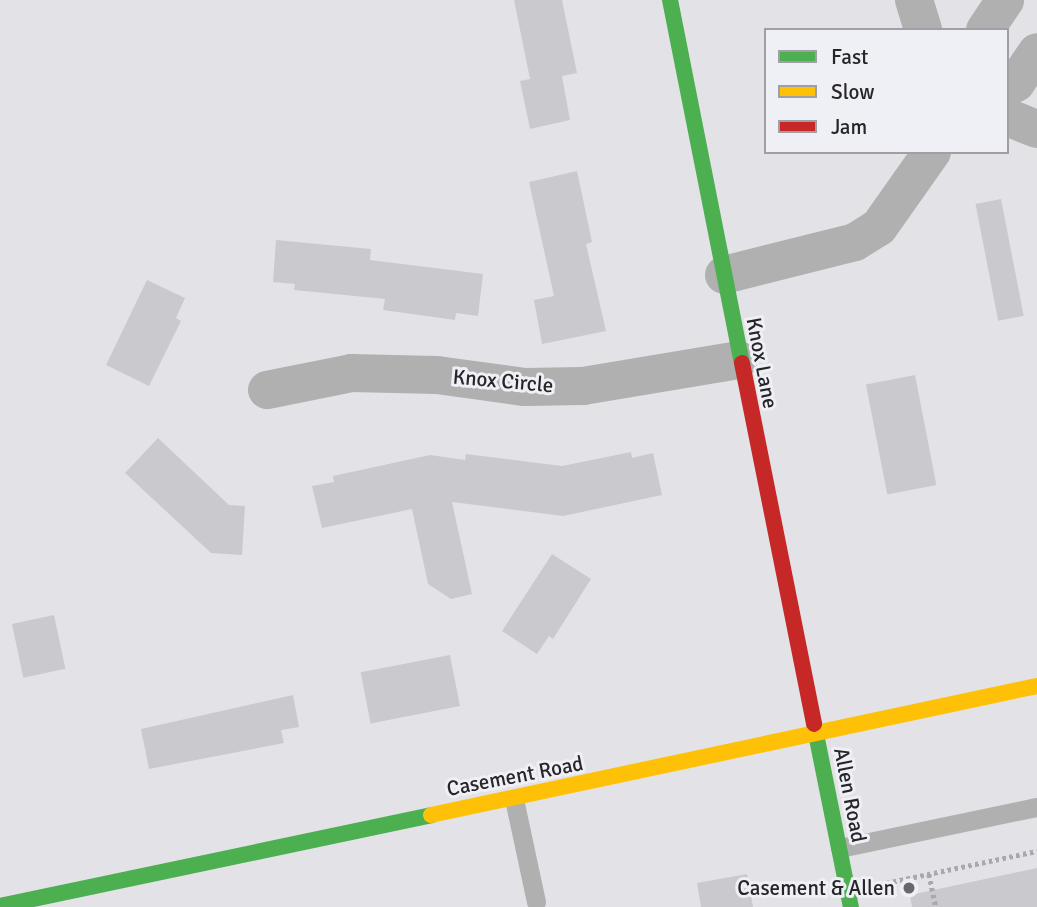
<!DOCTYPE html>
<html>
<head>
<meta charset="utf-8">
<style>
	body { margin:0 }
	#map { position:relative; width:1037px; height:907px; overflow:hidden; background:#e3e2e7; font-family:Signika,sans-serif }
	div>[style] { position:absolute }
	.building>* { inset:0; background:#cacace; transform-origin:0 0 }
	.path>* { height:4.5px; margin-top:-2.25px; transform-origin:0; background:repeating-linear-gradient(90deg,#a9a9ab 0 3.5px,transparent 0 7px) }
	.lane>* { height:19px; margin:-9.5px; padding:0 9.5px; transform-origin:9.5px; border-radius:9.5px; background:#b0b0b1 }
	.street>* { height:38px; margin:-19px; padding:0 19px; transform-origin:19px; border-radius:19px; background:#b0b0b1 }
	.fast>* { height:16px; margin:-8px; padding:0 8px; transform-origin:8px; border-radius:8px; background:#4caf50 }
	.slow>* { height:16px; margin:-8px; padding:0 8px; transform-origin:8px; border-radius:8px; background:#ffc107 }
	.jam>* { height:16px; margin:-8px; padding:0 8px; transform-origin:8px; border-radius:8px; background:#c62828 }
	.dots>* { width:19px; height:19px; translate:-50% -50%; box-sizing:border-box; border:4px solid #efeff6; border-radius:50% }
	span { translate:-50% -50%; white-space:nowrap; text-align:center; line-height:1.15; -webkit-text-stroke:6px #efeff6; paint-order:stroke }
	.street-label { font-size:21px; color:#262629 }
	.poi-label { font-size:21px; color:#262629 }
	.right { translate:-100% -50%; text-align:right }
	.legend { position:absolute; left:764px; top:28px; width:245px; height:126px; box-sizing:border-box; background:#efeff6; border:2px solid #9f9fa4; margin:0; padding:9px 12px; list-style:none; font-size:21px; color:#262629 }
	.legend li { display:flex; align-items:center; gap:14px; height:35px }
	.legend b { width:35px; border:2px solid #9f9fa4 }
</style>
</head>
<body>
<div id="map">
	<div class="building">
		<i style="clip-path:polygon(514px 0,562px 0,577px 73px,562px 76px,570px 120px,530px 129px,520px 81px,530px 79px)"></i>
		<i style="clip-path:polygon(577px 171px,592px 242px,586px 244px,606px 331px,542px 344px,534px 300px,554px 296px,529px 182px)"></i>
		<i style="left:1001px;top:199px;width:119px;height:26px;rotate:79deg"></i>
		<i style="clip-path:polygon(276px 240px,371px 249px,370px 260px,483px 274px,478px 316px,456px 313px,455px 320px,383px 310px,385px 299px,294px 290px,295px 284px,273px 282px)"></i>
		<i style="clip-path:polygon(147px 280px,185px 298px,176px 318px,181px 321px,149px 386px,106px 365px)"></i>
		<i style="left:915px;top:375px;width:112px;height:50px;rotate:79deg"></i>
		<i style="clip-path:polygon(158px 438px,229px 505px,245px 506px,242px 555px,211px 553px,125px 473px)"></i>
		<i style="clip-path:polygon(631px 452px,632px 458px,653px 453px,662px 495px,563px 516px,452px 502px,472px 594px,451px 599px,428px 584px,412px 509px,322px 528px,312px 486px,334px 482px,333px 476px,430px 455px,465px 460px,466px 454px,562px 466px)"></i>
		<i style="clip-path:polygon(552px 554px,591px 579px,553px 639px,549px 636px,537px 654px,502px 631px)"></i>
		<i style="left:54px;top:615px;width:55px;height:43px;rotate:78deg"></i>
		<i style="left:450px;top:655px;width:52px;height:91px;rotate:79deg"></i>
		<i style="clip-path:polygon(293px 695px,299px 727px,281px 730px,284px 743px,149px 769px,141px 729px)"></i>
		<i style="clip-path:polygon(1037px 868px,1037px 907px,912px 907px,910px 895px)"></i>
		<i style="clip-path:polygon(747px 874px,753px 907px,701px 907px,697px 883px)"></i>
	</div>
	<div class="path">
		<i style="left:929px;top:874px;width:34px;rotate:78deg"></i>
		<i style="left:886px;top:883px;width:154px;rotate:-12deg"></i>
	</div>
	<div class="lane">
		<i style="left:514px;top:799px;width:105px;rotate:77.9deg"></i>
		<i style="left:840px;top:848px;width:201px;rotate:-11.8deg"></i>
	</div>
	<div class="street">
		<i style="left:914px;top:0;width:31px;rotate:73deg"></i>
		<i style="left:985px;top:30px;width:36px;rotate:-56deg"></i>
		<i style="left:1007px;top:87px;width:10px;rotate:-24deg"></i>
		<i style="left:1016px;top:83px;width:37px;rotate:-56deg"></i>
		<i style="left:1007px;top:117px;width:32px;rotate:22deg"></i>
		<i style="left:724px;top:275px;width:135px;rotate:-14.1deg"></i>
		<i style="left:855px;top:242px;width:28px;rotate:-32deg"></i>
		<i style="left:879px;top:227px;width:92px;rotate:-54.8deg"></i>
		<i style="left:267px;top:390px;width:86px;rotate:-11.4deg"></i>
		<i style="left:351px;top:373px;width:86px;rotate:1.3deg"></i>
		<i style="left:437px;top:375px;width:89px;rotate:7.8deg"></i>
		<i style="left:525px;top:387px;width:58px;rotate:-1deg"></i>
		<i style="left:583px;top:386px;width:158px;rotate:-9.5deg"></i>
	</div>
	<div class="fast">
		<i style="left:670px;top:0;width:370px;rotate:78.8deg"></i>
		<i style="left:814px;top:724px;width:187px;rotate:78.6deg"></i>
		<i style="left:0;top:906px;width:441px;rotate:-11.9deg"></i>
	</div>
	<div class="slow">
		<i style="left:431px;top:815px;width:620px;rotate:-12.02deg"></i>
	</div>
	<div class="jam">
		<i style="left:742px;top:363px;width:368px;rotate:78.7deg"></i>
	</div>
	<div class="dots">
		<i style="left:909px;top:888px;background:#68686c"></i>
	</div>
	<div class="street-label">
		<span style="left:762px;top:363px;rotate:79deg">Knox Lane</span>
		<span style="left:503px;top:381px;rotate:5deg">Knox Circle</span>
		<span style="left:515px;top:776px;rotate:-11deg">Casement Road</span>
		<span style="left:850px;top:795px;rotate:79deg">Allen Road</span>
	</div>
	<div class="poi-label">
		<span class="right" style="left:895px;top:888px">Casement &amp; Allen</span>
	</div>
	<ul class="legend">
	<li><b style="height:9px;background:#4caf50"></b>Fast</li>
	<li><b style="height:9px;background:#ffc107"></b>Slow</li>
	<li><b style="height:9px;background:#c62828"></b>Jam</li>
	</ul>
</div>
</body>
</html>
